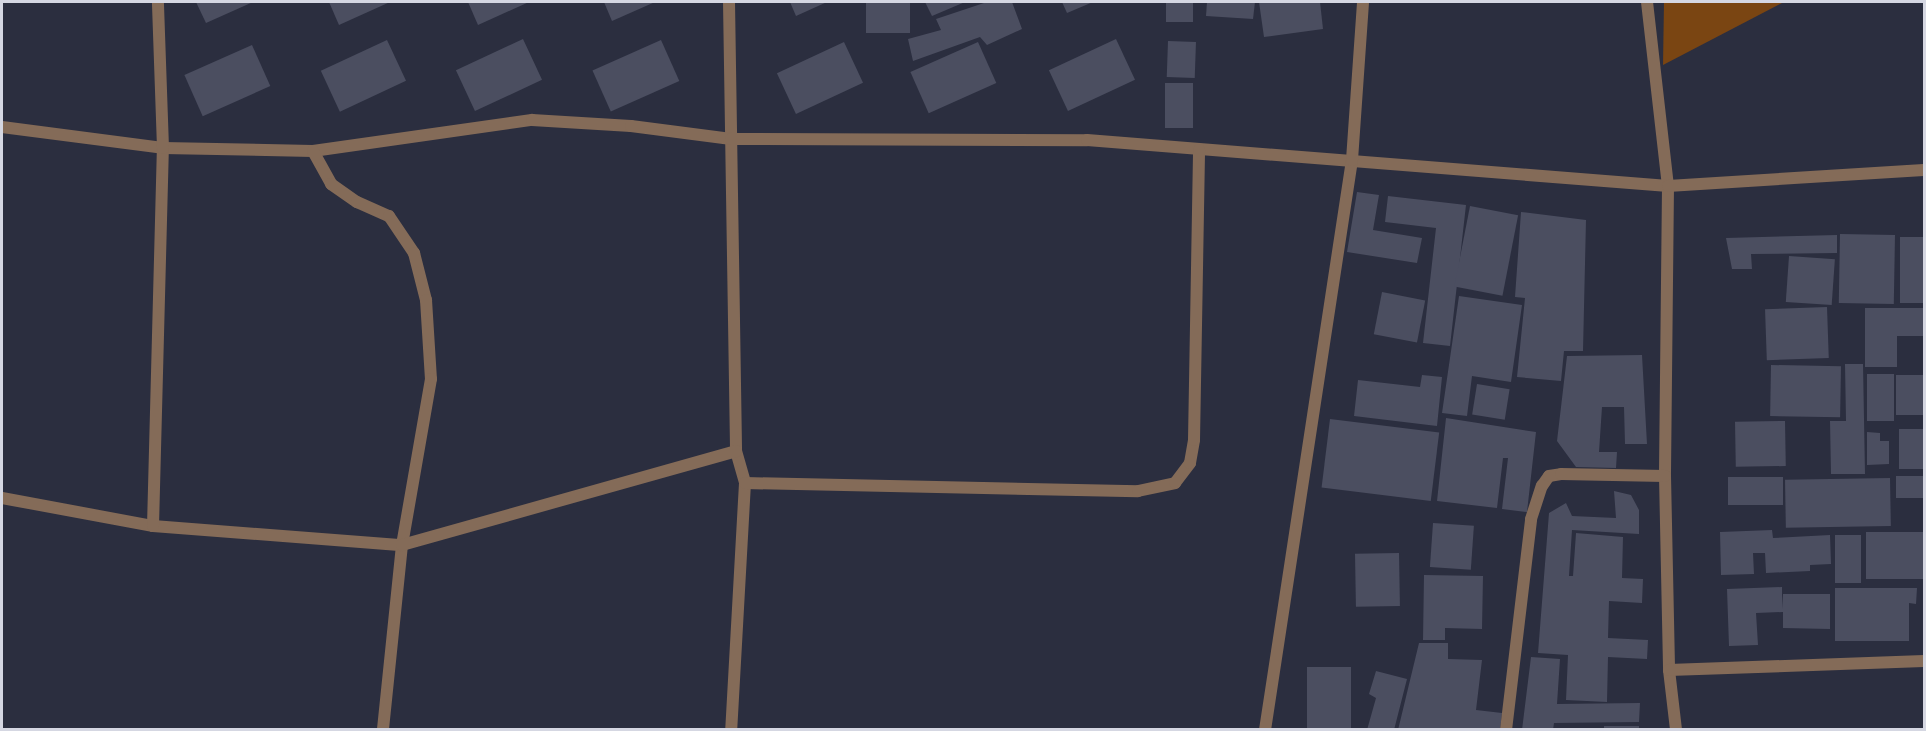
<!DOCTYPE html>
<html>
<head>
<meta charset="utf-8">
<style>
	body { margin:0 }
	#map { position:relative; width:1926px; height:731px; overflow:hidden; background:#2b2e3f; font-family:Georgia,serif }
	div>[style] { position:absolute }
	.forest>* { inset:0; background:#7a4512 }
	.building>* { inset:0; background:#4b4e60; transform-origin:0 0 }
	.street>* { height:12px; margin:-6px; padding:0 6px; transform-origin:6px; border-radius:6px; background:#846b58 }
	span { translate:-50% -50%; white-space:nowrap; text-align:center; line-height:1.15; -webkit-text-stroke:6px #2b2e3f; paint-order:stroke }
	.frame { position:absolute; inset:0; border:3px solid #d5d7e2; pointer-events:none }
</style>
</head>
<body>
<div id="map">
	<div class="forest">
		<i style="clip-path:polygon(1664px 2px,1784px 2px,1663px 65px)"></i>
	</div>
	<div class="building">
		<i style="clip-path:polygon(196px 2px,253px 2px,206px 23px)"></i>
		<i style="clip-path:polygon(329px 2px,390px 2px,339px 25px)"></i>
		<i style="clip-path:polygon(468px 2px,529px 2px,478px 25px)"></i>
		<i style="clip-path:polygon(604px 2px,655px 2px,612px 21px)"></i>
		<i style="clip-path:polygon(790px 2px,827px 2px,796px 16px)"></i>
		<i style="left:866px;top:2px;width:44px;height:31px"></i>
		<i style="clip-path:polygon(925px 2px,965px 2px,932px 16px)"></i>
		<i style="clip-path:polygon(987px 2px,1012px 2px,1022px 29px,987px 45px,980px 37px,913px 61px,908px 39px,941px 30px,936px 19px)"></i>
		<i style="clip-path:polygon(1062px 2px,1093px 2px,1067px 13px)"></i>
		<i style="left:1166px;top:2px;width:27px;height:20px"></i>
		<i style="clip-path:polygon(1207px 2px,1255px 2px,1253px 19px,1206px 16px)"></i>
		<i style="clip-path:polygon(1259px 2px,1320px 2px,1323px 29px,1264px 37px)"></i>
		<i style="left:523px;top:39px;width:45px;height:74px;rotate:65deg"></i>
		<i style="left:1116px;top:39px;width:45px;height:74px;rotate:65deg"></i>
		<i style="left:387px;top:40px;width:45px;height:73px;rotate:65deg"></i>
		<i style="left:661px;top:40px;width:45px;height:75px;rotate:66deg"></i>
		<i style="left:1168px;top:41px;width:28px;height:36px;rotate:2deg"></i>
		<i style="left:844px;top:42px;width:45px;height:74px;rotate:65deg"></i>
		<i style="left:978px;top:42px;width:45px;height:74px;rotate:66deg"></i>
		<i style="left:252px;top:45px;width:45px;height:74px;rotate:66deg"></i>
		<i style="left:1165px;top:83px;width:28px;height:45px"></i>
		<i style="clip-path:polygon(1357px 192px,1379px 195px,1373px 230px,1422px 238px,1417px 263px,1347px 252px)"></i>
		<i style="clip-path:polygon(1388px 196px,1466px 205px,1450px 346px,1423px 343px,1436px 228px,1385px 222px)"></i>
		<i style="left:1470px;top:206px;width:49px;height:82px;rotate:11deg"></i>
		<i style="clip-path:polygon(1521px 212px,1586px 220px,1583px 351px,1564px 351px,1561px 381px,1517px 377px,1525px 298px,1515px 297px)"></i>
		<i style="left:1840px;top:234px;width:55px;height:69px;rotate:1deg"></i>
		<i style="clip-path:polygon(1837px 235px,1837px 253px,1751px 254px,1752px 269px,1732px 269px,1726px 238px)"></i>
		<i style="left:1900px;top:237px;width:24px;height:66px"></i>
		<i style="left:1789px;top:256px;width:46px;height:46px;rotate:4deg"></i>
		<i style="left:1382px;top:292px;width:44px;height:43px;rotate:11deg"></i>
		<i style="clip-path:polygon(1459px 296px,1522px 305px,1511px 382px,1472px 376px,1467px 416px,1442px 413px)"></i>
		<i style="left:1827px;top:307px;width:51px;height:62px;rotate:88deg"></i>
		<i style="clip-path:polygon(1865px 308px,1924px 308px,1924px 336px,1897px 336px,1897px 367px,1865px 367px)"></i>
		<i style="clip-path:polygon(1642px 355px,1647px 444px,1625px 444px,1624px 407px,1602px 407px,1599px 452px,1617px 452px,1616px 468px,1576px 467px,1557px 441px,1567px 356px)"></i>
		<i style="clip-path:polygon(1845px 364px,1863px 364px,1865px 474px,1831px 474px,1830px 421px,1846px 421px)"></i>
		<i style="left:1771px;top:365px;width:70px;height:51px;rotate:1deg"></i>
		<i style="left:1867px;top:374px;width:27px;height:47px"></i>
		<i style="clip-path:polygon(1422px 375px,1442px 377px,1437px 426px,1354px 416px,1358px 380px,1420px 387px)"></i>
		<i style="left:1896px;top:375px;width:28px;height:40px"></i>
		<i style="left:1477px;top:384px;width:33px;height:31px;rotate:9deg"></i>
		<i style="clip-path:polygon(1446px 418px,1536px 432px,1527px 512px,1502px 509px,1508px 458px,1503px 458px,1497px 508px,1437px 501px)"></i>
		<i style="left:1330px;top:419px;width:110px;height:69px;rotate:7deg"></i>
		<i style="left:1785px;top:421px;width:45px;height:50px;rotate:89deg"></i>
		<i style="left:1899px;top:429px;width:25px;height:40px"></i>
		<i style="clip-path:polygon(1867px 432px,1880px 433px,1880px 441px,1889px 441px,1889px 464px,1867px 465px)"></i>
		<i style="left:1896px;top:476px;width:28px;height:22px"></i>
		<i style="left:1728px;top:477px;width:55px;height:28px"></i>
		<i style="left:1890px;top:478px;width:48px;height:105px;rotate:89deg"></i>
		<i style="clip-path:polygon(1614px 491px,1631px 495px,1639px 510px,1639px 534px,1572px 530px,1569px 576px,1573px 576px,1576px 533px,1623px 537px,1622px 578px,1643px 579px,1642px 603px,1609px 601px,1608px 638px,1648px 640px,1647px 659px,1608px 657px,1607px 702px,1566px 700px,1568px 655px,1538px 653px,1549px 513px,1566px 503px,1572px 516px,1616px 518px)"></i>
		<i style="left:1433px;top:523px;width:41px;height:44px;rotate:4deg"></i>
		<i style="clip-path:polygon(1772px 530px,1773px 538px,1830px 535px,1831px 564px,1810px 565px,1810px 571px,1766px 573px,1765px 553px,1753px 553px,1754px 574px,1721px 575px,1720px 532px)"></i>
		<i style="left:1866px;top:532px;width:58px;height:47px"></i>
		<i style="left:1835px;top:535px;width:26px;height:48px"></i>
		<i style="left:1399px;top:553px;width:53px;height:44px;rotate:89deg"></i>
		<i style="clip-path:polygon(1424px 575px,1483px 576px,1482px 629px,1445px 628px,1445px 640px,1423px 640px)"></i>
		<i style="clip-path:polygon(1782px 587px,1782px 609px,1783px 594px,1830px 594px,1830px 629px,1783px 628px,1783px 612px,1756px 613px,1758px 645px,1729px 646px,1727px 589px)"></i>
		<i style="clip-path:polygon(1835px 588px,1917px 588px,1916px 604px,1909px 603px,1909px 641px,1835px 641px)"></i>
		<i style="clip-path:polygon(1419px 643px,1448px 643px,1448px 659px,1482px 660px,1476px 710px,1502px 713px,1500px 730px,1398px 730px)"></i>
		<i style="clip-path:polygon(1531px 657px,1560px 659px,1557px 704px,1640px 703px,1639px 722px,1554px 723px,1553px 730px,1522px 730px)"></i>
		<i style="left:1351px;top:667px;width:63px;height:44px;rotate:90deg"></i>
		<i style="clip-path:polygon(1376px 671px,1407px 679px,1394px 730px,1367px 730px,1376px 698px,1369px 694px)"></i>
		<i style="left:1604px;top:726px;width:35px;height:4px"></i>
	</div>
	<div class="street">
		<i style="left:729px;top:2px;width:449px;rotate:89.1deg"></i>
		<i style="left:736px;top:451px;width:33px;rotate:74deg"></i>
		<i style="left:745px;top:483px;width:247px;rotate:93.2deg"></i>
		<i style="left:1647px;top:2px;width:185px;rotate:83.5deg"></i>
		<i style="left:1668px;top:186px;width:290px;rotate:90.6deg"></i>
		<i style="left:1665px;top:476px;width:194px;rotate:88.8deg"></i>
		<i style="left:1669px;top:670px;width:60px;rotate:83.3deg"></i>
		<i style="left:2px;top:127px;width:162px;rotate:7.4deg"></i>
		<i style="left:163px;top:148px;width:150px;rotate:1.1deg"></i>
		<i style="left:313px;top:151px;width:221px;rotate:-8.1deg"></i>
		<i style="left:532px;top:120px;width:99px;rotate:3.5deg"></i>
		<i style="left:631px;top:126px;width:101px;rotate:7.4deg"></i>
		<i style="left:731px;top:139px;width:356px;rotate:0.2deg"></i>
		<i style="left:1087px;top:140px;width:583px;rotate:4.53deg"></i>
		<i style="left:1668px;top:186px;width:256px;rotate:-3.6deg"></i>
		<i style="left:313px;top:151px;width:38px;rotate:61deg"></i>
		<i style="left:331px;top:184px;width:32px;rotate:35deg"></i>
		<i style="left:357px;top:202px;width:35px;rotate:24deg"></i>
		<i style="left:389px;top:216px;width:45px;rotate:56deg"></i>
		<i style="left:414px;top:253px;width:49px;rotate:75.7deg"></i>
		<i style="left:426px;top:300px;width:79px;rotate:86.4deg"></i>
		<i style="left:431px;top:379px;width:169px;rotate:99.9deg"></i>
		<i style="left:402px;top:545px;width:186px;rotate:95.9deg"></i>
		<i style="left:745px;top:483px;width:393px;rotate:1.2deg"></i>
		<i style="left:1138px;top:491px;width:38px;rotate:-12deg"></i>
		<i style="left:1175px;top:483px;width:25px;rotate:-53deg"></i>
		<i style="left:1190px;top:463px;width:23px;rotate:-80deg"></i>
		<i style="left:1194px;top:440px;width:290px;rotate:-89deg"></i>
		<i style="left:2px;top:498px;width:154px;rotate:10.5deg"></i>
		<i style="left:153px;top:526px;width:250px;rotate:4.4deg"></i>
		<i style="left:402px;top:545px;width:347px;rotate:-15.7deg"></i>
		<i style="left:153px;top:526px;width:378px;rotate:-88.5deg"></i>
		<i style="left:163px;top:148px;width:146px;rotate:-92deg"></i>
		<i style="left:1669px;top:670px;width:255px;rotate:-2deg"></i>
		<i style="left:1265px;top:730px;width:577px;rotate:-81.32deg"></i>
		<i style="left:1352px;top:160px;width:158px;rotate:-86deg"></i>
		<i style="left:1506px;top:730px;width:212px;rotate:-83.2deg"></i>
		<i style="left:1531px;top:519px;width:35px;rotate:-72deg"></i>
		<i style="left:1542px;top:486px;width:12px;rotate:-55deg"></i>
		<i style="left:1549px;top:476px;width:12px;rotate:-9deg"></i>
		<i style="left:1561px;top:474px;width:104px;rotate:1.1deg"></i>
	</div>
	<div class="frame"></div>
</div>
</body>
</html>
